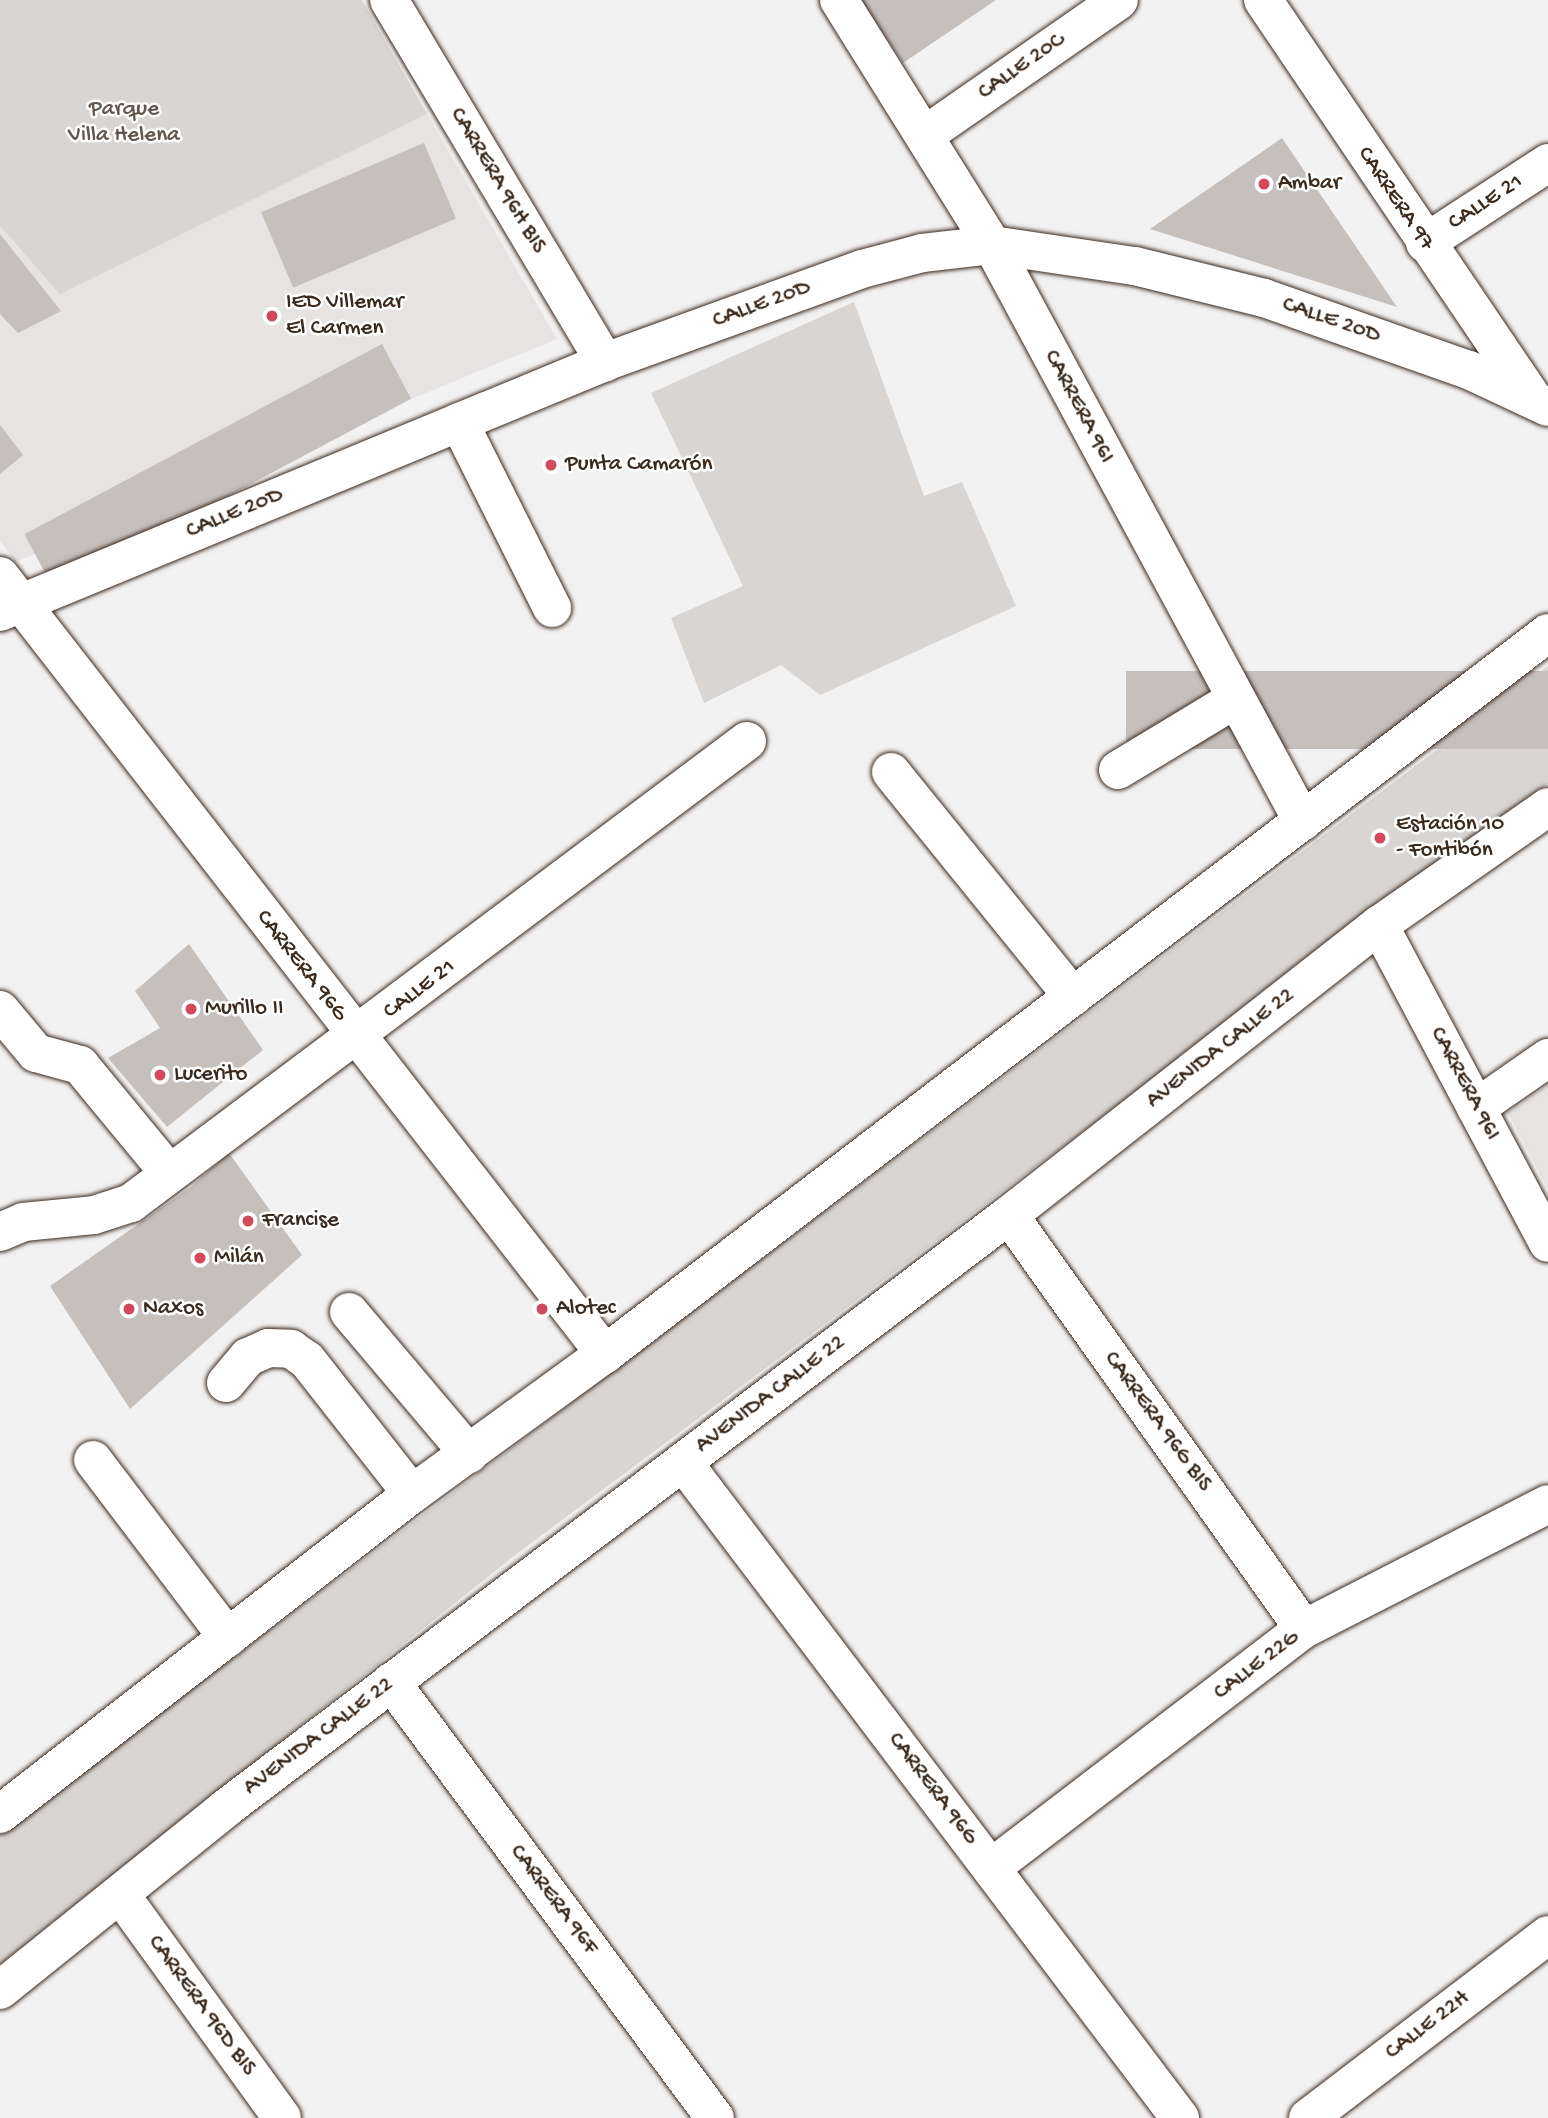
<!DOCTYPE html>
<html>
<head>
<meta charset="utf-8">
<style>
	body { margin:0 }
	#map { position:relative; width:1548px; height:2118px; overflow:hidden; background:#f3f2f2; font-family:"Gochi Hand",sans-serif }
	div>[style] { position:absolute }
	.built>* { inset:0; background:#e6e3e2 }
	.green>* { inset:0; background:#d8d5d2 }
	.building>* { inset:0; background:#c6c0bd; transform-origin:0 0 }
	.roads { filter:drop-shadow(0 0 2px #3b2a1e) drop-shadow(0 0 2px #3b2a1e) }
	.minor>* { height:38px; margin:-19px; padding:0 19px; transform-origin:19px; border-radius:19px; background:#fff }
	.major>* { height:38px; margin:-19px; padding:0 19px; transform-origin:19px; border-radius:19px; background:#fff }
	.dots>* { width:19px; height:19px; translate:-50% -50%; box-sizing:border-box; border:4px solid #fff; border-radius:50% }
	span { translate:-50% -50%; white-space:nowrap; text-align:center; line-height:1.15; -webkit-text-stroke:5px #fff; paint-order:stroke }
	.street-label { font-size:23px; color:#3b2a1e }
	.park-label { font-size:23px; color:#62554b }
	.poi-label { font-size:23px; color:#3b2a1e }
	.left { translate:0 -50%; text-align:left }
</style>
</head>
<body>
<div id="map">
	<div class="built">
		<i style="clip-path:polygon(427px 114px,557px 339px,15px 562px,0 540px,0 226px,60px 293px)"></i>
		<i style="clip-path:polygon(1548px 1085px,1548px 1189px,1508px 1113px)"></i>
	</div>
	<div class="green">
		<i style="clip-path:polygon(0 0,362px 0,427px 114px,60px 294px,0 226px)"></i>
		<i style="clip-path:polygon(854px 302px,924px 496px,962px 482px,1016px 606px,820px 695px,781px 665px,704px 703px,671px 618px,743px 586px,651px 393px)"></i>
		<i style="clip-path:polygon(1548px 666px,1548px 784px,514px 1556px,0 1964px,0 1834px)"></i>
	</div>
	<div class="building">
		<i style="clip-path:polygon(861px 0,996px 0,903px 63px)"></i>
		<i style="clip-path:polygon(1282px 138px,1397px 307px,1150px 229px)"></i>
		<i style="left:424px;top:143px;width:82px;height:177px;rotate:67deg"></i>
		<i style="clip-path:polygon(0 234px,61px 311px,18px 333px,0 314px)"></i>
		<i style="left:382px;top:344px;width:62px;height:405px;rotate:62deg"></i>
		<i style="clip-path:polygon(0 425px,23px 455px,0 474px)"></i>
		<i style="left:1548px;top:671px;width:78px;height:422px;rotate:90deg"></i>
		<i style="clip-path:polygon(189px 944px,263px 1050px,167px 1127px,108px 1058px,160px 1028px,135px 991px)"></i>
		<i style="clip-path:polygon(229px 1153px,302px 1255px,130px 1409px,50px 1286px,191px 1187px)"></i>
	</div>
	<div class="roads">
		<div class="minor">
			<i style="left:389px;top:0;width:422px;rotate:59.2deg"></i>
			<i style="left:839px;top:0;width:289px;rotate:58deg"></i>
			<i style="left:992px;top:245px;width:655px;rotate:61.68deg"></i>
			<i style="left:1263px;top:0;width:477px;rotate:55.9deg"></i>
			<i style="left:925px;top:135px;width:236px;rotate:-34.8deg"></i>
			<i style="left:1425px;top:243px;width:147px;rotate:-33deg"></i>
			<i style="left:459px;top:422px;width:208px;rotate:63.4deg"></i>
			<i style="left:0;top:576px;width:986px;rotate:52.13deg"></i>
			<i style="left:0;top:612px;width:655px;rotate:-22.45deg"></i>
			<i style="left:605px;top:362px;width:273px;rotate:-19.9deg"></i>
			<i style="left:862px;top:269px;width:62px;rotate:-14.9deg"></i>
			<i style="left:922px;top:253px;width:70px;rotate:-6.5deg"></i>
			<i style="left:992px;top:245px;width:145px;rotate:8.4deg"></i>
			<i style="left:1135px;top:266px;width:133px;rotate:13.9deg"></i>
			<i style="left:1264px;top:298px;width:217px;rotate:19.4deg"></i>
			<i style="left:1469px;top:370px;width:87px;rotate:25.1deg"></i>
			<i style="left:1118px;top:770px;width:135px;rotate:-31.1deg"></i>
			<i style="left:891px;top:772px;width:289px;rotate:51deg"></i>
			<i style="left:1379px;top:925px;width:360px;rotate:62deg"></i>
			<i style="left:0;top:1010px;width:56px;rotate:50.1deg"></i>
			<i style="left:36px;top:1053px;width:46px;rotate:15.3deg"></i>
			<i style="left:80px;top:1065px;width:140px;rotate:50.5deg"></i>
			<i style="left:1476px;top:1108px;width:88px;rotate:-34.8deg"></i>
			<i style="left:1009px;top:1215px;width:508px;rotate:54.53deg"></i>
			<i style="left:0;top:1232px;width:25px;rotate:-23deg"></i>
			<i style="left:23px;top:1222px;width:71px;rotate:-5.6deg"></i>
			<i style="left:94px;top:1215px;width:39px;rotate:-18deg"></i>
			<i style="left:131px;top:1203px;width:770px;rotate:-36.87deg"></i>
			<i style="left:349px;top:1312px;width:186px;rotate:49.8deg"></i>
			<i style="left:226px;top:1383px;width:34px;rotate:-50deg"></i>
			<i style="left:248px;top:1357px;width:22px;rotate:-24deg"></i>
			<i style="left:268px;top:1348px;width:23px;rotate:2deg"></i>
			<i style="left:291px;top:1349px;width:19px;rotate:35deg"></i>
			<i style="left:307px;top:1360px;width:170px;rotate:51.9deg"></i>
			<i style="left:93px;top:1460px;width:223px;rotate:52.8deg"></i>
			<i style="left:683px;top:1462px;width:823px;rotate:52.85deg"></i>
			<i style="left:391px;top:1682px;width:543px;rotate:53.38deg"></i>
			<i style="left:991px;top:1868px;width:394px;rotate:-37.4deg"></i>
			<i style="left:1304px;top:1629px;width:274px;rotate:-27.1deg"></i>
			<i style="left:120px;top:1894px;width:276px;rotate:54.1deg"></i>
			<i style="left:1308px;top:2118px;width:302px;rotate:-37.3deg"></i>
		</div>
		<div class="major">
			<i style="left:0;top:1814px;width:522px;rotate:-37.84deg"></i>
			<i style="left:412px;top:1494px;width:238px;rotate:-36deg"></i>
			<i style="left:605px;top:1354px;width:1187px;rotate:-37.4deg"></i>
			<i style="left:0;top:1990px;width:290px;rotate:-38.8deg"></i>
			<i style="left:226px;top:1808px;width:982px;rotate:-37.14deg"></i>
			<i style="left:1009px;top:1215px;width:470px;rotate:-38.1deg"></i>
			<i style="left:1379px;top:925px;width:206px;rotate:-34.9deg"></i>
		</div>
	</div>
	<div class="dots">
		<i style="left:1264px;top:184px;background:#d1495b"></i>
		<i style="left:272px;top:316px;background:#d1495b"></i>
		<i style="left:551px;top:465px;background:#d1495b"></i>
		<i style="left:1380px;top:838px;background:#d1495b"></i>
		<i style="left:191px;top:1009px;background:#d1495b"></i>
		<i style="left:160px;top:1075px;background:#d1495b"></i>
		<i style="left:248px;top:1221px;background:#d1495b"></i>
		<i style="left:200px;top:1258px;background:#d1495b"></i>
		<i style="left:129px;top:1309px;background:#d1495b"></i>
		<i style="left:542px;top:1309px;background:#d1495b"></i>
	</div>
	<div class="street-label">
		<span style="left:1022px;top:67px;rotate:-35deg">CALLE 20C</span>
		<span style="left:497px;top:181px;rotate:59deg">CARRERA 96H BIS</span>
		<span style="left:1395px;top:199px;rotate:56deg">CARRERA 97</span>
		<span style="left:1486px;top:203px;rotate:-33deg">CALLE 21</span>
		<span style="left:762px;top:305px;rotate:-20deg">CALLE 20D</span>
		<span style="left:1331px;top:321px;rotate:19deg">CALLE 20D</span>
		<span style="left:1078px;top:407px;rotate:62deg">CARRERA 96I</span>
		<span style="left:235px;top:514px;rotate:-22deg">CALLE 20D</span>
		<span style="left:301px;top:966px;rotate:52deg">CARRERA 96G</span>
		<span style="left:420px;top:990px;rotate:-37deg">CALLE 21</span>
		<span style="left:1221px;top:1049px;rotate:-38deg">AVENIDA CALLE 22</span>
		<span style="left:1464px;top:1084px;rotate:62deg">CARRERA 96I</span>
		<span style="left:771px;top:1395px;rotate:-37deg">AVENIDA CALLE 22</span>
		<span style="left:1157px;top:1422px;rotate:54deg">CARRERA 96G BIS</span>
		<span style="left:1257px;top:1666px;rotate:-37deg">CALLE 22G</span>
		<span style="left:319px;top:1737px;rotate:-37deg">AVENIDA CALLE 22</span>
		<span style="left:932px;top:1789px;rotate:53deg">CARRERA 96G</span>
		<span style="left:553px;top:1900px;rotate:53deg">CARRERA 96F</span>
		<span style="left:201px;top:2006px;rotate:54deg">CARRERA 96D BIS</span>
		<span style="left:1428px;top:2026px;rotate:-37deg">CALLE 22H</span>
	</div>
	<div class="park-label">
		<span style="left:124px;top:123px">Parque<br>Villa Helena</span>
	</div>
	<div class="poi-label">
		<span class="left" style="left:1278px;top:184px">Ambar</span>
		<span class="left" style="left:286px;top:316px">IED Villemar<br>El Carmen</span>
		<span class="left" style="left:565px;top:465px">Punta Camarón</span>
		<span class="left" style="left:1396px;top:838px">Estación 10<br>- Fontibón</span>
		<span class="left" style="left:205px;top:1009px">Murillo II</span>
		<span class="left" style="left:174px;top:1075px">Lucerito</span>
		<span class="left" style="left:262px;top:1221px">Francise</span>
		<span class="left" style="left:214px;top:1258px">Milán</span>
		<span class="left" style="left:143px;top:1309px">Naxos</span>
		<span class="left" style="left:556px;top:1309px">Alotec</span>
	</div>
</div>
</body>
</html>
